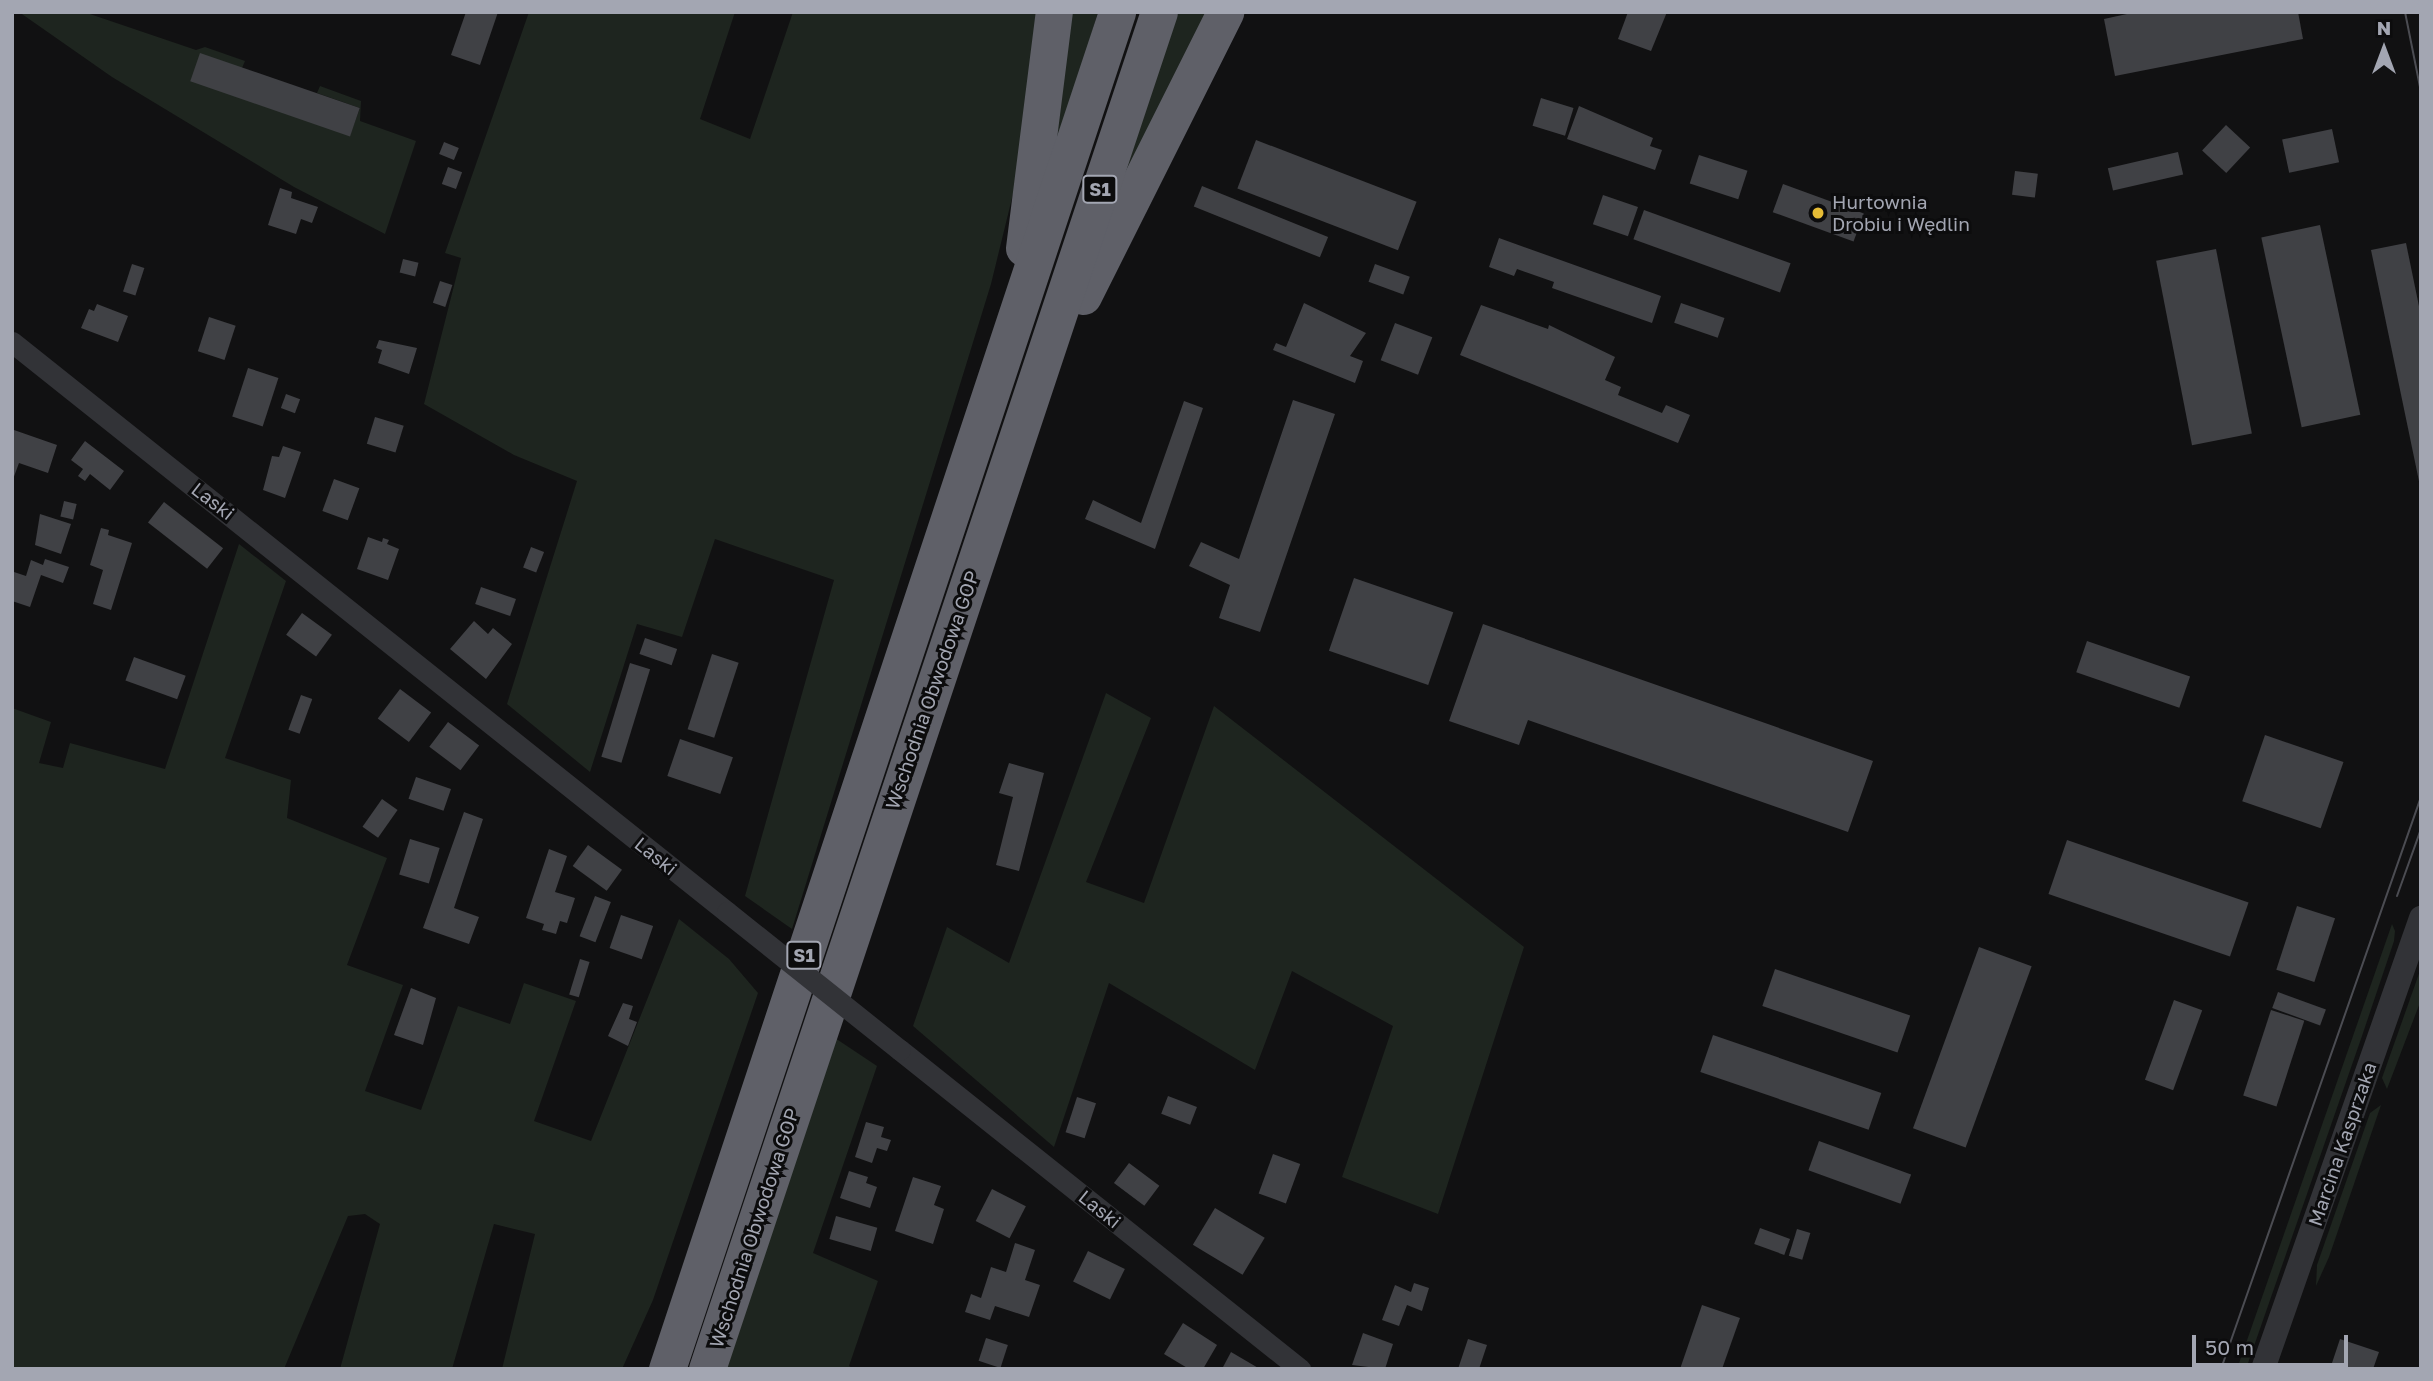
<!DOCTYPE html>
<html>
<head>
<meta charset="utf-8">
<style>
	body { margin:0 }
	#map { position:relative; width:2433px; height:1381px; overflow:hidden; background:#111112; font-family:"Golos Text",sans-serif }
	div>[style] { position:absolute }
	.green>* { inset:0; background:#1e251f }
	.building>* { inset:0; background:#404145; transform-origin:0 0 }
	.minor>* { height:21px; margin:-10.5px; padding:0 10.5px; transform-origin:10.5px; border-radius:10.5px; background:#323337 }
	.tertiary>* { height:24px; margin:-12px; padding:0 12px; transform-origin:12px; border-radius:12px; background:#323337 }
	.motorway>* { height:37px; margin:-18.5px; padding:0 18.5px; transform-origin:18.5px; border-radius:18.5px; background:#5f6068 }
	.tram>* { height:2px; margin:-1px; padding:0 1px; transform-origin:1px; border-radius:1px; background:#4b4c52 }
	.minor-bridge>* { height:21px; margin:-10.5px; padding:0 10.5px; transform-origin:10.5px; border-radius:10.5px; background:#323337 }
	.dots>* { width:19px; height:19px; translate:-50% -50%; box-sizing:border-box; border:4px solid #0c0c0d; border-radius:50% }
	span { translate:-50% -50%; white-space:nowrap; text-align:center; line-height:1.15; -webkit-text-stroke:6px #0c0c0d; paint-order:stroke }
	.shield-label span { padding:2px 5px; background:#0c0c0d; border:2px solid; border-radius:5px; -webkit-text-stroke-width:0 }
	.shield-label { font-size:18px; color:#a3a6b2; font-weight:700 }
	.poi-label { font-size:19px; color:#a3a6b2 }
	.left { translate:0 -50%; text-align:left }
	.street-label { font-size:19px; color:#a3a6b2 }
	.frame { position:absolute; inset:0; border:14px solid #a3a6b2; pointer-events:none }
	.north { position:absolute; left:2349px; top:14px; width:70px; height:70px; -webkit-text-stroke:5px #0c0c0d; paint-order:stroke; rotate:0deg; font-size:19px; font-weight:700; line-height:28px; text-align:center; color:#a3a6b2 }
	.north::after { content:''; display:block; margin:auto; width:24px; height:32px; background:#a3a6b2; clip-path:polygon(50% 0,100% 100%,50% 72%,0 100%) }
	.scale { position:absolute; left:2192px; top:1335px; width:156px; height:32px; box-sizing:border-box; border:4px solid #a3a6b2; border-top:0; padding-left:9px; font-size:21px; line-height:24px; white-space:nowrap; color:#a3a6b2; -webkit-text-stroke:5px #0c0c0d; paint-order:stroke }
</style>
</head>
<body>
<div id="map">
	<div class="green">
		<i style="clip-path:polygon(19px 12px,84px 12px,196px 50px,205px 47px,245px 61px,242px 68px,350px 135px,360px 108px,317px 93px,320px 86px,361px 101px,360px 121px,416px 141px,385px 234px,294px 187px,112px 77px)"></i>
		<i style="clip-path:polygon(529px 12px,735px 12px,700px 119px,750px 139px,793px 12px,1040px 12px,1014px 190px,991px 284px,792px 929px,745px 896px,834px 580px,715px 539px,682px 637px,637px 624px,590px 772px,507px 704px,577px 481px,514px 455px,424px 404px,461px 258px,445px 253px)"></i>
		<i style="clip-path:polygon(1066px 12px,1098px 12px,1050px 172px)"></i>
		<i style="clip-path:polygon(1175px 12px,1212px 12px,1120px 185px)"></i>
		<i style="clip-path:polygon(239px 544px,286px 581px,225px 758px,291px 780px,287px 818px,387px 858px,347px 965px,403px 985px,365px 1091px,421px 1110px,458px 1006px,510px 1024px,524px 983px,576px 1001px,534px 1121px,591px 1141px,679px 919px,729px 959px,758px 993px,653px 1300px,622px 1369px,502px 1369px,535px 1234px,494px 1224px,452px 1369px,340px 1369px,380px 1224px,365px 1214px,348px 1216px,284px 1369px,12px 1369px,12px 708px,51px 722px,39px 763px,63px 768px,70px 743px,165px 769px)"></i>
		<i style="clip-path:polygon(1106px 693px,1151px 718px,1086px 882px,1144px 903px,1214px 706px,1524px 947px,1438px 1214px,1342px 1177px,1393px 1026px,1292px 971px,1255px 1070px,1109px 983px,1054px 1147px,913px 1026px,947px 927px,1009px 963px)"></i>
		<i style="clip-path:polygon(2392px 924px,2395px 931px,2394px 941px,2362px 1036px,2246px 1369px,2237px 1369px)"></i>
		<i style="clip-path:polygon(2421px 968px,2421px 1000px,2387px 1089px,2382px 1078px)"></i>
		<i style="clip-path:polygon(835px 1038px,877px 1066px,813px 1253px,878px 1281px,849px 1366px,854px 1369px,726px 1369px)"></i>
		<i style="clip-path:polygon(2381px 1105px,2329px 1257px,2316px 1286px,2317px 1265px,2370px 1113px)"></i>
	</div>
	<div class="building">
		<i style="clip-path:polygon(466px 12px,498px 12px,480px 65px,451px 55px)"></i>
		<i style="clip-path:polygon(1628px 12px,1667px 12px,1651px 51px,1618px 39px)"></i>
		<i style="clip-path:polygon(2136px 12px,2298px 12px,2303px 39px,2115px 76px,2104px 19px)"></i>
		<i style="left:200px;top:53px;width:169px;height:30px;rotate:19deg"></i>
		<i style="left:1541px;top:98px;width:34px;height:29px;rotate:17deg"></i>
		<i style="clip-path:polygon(1579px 106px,1653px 138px,1650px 146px,1662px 150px,1655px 170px,1567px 139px)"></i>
		<i style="left:2226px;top:125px;width:33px;height:35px;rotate:43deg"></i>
		<i style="left:2332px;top:129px;width:34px;height:51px;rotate:78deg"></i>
		<i style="left:1256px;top:140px;width:172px;height:52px;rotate:21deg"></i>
		<i style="left:444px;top:142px;width:16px;height:13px;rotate:22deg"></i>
		<i style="left:2178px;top:152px;width:23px;height:72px;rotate:77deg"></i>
		<i style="left:1699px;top:155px;width:51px;height:30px;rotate:18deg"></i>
		<i style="left:448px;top:167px;width:15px;height:18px;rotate:20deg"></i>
		<i style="left:2015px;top:171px;width:23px;height:24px;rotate:7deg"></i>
		<i style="left:1783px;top:184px;width:86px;height:30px;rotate:20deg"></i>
		<i style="left:1202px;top:186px;width:136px;height:22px;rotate:22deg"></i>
		<i style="clip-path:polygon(280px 188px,292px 192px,291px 198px,318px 207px,312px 223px,301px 219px,296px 234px,268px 225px)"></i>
		<i style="left:1603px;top:195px;width:37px;height:31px;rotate:19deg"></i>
		<i style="left:1644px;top:210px;width:156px;height:31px;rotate:20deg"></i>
		<i style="left:2320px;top:225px;width:194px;height:60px;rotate:78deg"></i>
		<i style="clip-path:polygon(1499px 238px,1661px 296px,1652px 323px,1552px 288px,1554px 282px,1517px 269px,1514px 276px,1489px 267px)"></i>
		<i style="clip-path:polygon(2406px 243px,2421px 316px,2420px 486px,2371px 250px)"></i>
		<i style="left:2216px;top:249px;width:188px;height:61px;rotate:79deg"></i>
		<i style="left:403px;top:259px;width:16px;height:14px;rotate:14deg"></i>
		<i style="left:132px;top:264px;width:13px;height:29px;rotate:18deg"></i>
		<i style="left:1375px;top:264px;width:37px;height:19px;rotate:20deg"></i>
		<i style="left:440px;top:281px;width:13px;height:23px;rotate:18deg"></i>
		<i style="clip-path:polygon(1304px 303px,1366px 333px,1350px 356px,1363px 361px,1355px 383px,1273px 350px,1276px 343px,1286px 347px)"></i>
		<i style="left:1681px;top:303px;width:46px;height:21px;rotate:19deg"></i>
		<i style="clip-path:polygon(97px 304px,128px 316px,118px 342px,81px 328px,89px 309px,94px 311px)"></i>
		<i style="clip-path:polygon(1481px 305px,1548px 329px,1549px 325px,1615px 357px,1605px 380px,1621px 387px,1618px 395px,1662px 413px,1666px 405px,1690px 415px,1678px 443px,1460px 355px)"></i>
		<i style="left:209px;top:317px;width:28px;height:36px;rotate:18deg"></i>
		<i style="left:1395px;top:323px;width:40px;height:40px;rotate:21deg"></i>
		<i style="clip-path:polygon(379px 340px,417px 348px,409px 374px,378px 363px,382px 350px,376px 348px)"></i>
		<i style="left:248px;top:368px;width:32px;height:51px;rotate:18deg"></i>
		<i style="left:286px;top:394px;width:15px;height:15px;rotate:20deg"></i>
		<i style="clip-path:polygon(1293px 400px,1335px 414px,1260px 632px,1219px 618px,1230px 585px,1189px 566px,1201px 542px,1239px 559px)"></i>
		<i style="clip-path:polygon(1184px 401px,1203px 408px,1155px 549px,1085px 519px,1093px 500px,1141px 523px)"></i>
		<i style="left:375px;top:417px;width:30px;height:28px;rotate:17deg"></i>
		<i style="clip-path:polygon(14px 430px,57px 445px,48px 473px,19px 463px,12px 482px)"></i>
		<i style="clip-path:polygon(85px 441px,124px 471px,110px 490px,90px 474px,85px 481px,78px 476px,83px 469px,71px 460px)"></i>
		<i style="clip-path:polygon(283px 446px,301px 452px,285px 498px,263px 490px,272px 456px,279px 457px)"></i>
		<i style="left:334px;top:479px;width:27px;height:34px;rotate:20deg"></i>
		<i style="left:64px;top:501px;width:13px;height:16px;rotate:13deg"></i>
		<i style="left:164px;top:502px;width:75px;height:26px;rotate:38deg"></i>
		<i style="clip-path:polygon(40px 514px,71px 524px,61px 554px,35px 545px)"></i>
		<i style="clip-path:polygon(101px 528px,109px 530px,108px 535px,132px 543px,111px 610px,93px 604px,103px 570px,90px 565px)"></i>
		<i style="clip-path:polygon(368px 537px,382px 542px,383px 538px,389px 540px,387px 544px,399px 549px,388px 580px,357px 569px)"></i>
		<i style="left:531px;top:547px;width:14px;height:22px;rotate:21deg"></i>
		<i style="clip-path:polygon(45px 559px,69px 567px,63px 583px,41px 575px,30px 607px,12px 601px,14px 572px,26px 576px,31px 560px,43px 565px)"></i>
		<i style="left:1354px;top:578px;width:105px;height:77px;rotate:19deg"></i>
		<i style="left:481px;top:587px;width:37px;height:18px;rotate:19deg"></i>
		<i style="left:302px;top:613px;width:37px;height:27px;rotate:36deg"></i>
		<i style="clip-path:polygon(474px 621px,488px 634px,493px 628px,512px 644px,486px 679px,450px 649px)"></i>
		<i style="clip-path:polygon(1483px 624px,1873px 761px,1848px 832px,1528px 720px,1519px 745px,1449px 721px)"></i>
		<i style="left:645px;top:638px;width:34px;height:17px;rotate:19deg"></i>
		<i style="left:2087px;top:641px;width:109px;height:33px;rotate:19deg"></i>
		<i style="left:712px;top:654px;width:28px;height:79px;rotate:18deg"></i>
		<i style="left:134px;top:657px;width:55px;height:25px;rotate:20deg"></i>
		<i style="left:630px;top:663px;width:21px;height:98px;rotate:17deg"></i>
		<i style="left:400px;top:689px;width:39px;height:37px;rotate:37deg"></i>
		<i style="left:301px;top:695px;width:12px;height:37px;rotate:20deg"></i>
		<i style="left:448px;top:722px;width:39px;height:31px;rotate:37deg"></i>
		<i style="left:2265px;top:735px;width:83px;height:70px;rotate:19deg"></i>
		<i style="left:680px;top:739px;width:56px;height:39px;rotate:19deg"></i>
		<i style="clip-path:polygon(1009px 763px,1044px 773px,1019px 871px,996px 865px,1013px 797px,999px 793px)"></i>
		<i style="left:416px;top:777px;width:37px;height:23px;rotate:19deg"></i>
		<i style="left:382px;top:799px;width:19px;height:34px;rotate:35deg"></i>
		<i style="clip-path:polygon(464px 812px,483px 819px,454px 908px,479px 917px,469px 944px,423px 928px)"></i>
		<i style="left:410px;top:839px;width:31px;height:37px;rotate:17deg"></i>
		<i style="left:2067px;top:840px;width:192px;height:57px;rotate:19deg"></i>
		<i style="left:588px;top:845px;width:42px;height:26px;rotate:36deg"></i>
		<i style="clip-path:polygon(549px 849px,567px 856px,555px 892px,575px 898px,567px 923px,560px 921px,556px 934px,542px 930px,544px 924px,526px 918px)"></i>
		<i style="left:595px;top:896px;width:17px;height:43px;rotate:21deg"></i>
		<i style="left:2297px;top:906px;width:40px;height:67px;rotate:18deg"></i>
		<i style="left:621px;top:915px;width:34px;height:35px;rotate:19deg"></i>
		<i style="left:1979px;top:947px;width:56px;height:193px;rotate:20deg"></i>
		<i style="left:580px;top:959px;width:10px;height:37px;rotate:17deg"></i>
		<i style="left:1775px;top:969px;width:143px;height:39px;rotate:19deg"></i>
		<i style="clip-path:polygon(411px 988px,436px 998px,423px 1045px,394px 1035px)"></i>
		<i style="left:2278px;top:992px;width:51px;height:17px;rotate:20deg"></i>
		<i style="left:2174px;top:1000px;width:30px;height:85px;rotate:20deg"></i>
		<i style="clip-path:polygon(623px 1003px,633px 1006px,629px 1019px,637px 1022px,628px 1046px,608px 1036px)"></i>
		<i style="left:2271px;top:1010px;width:35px;height:90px;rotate:18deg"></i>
		<i style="left:1713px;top:1035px;width:178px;height:39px;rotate:19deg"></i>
		<i style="left:1168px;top:1096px;width:31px;height:19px;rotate:21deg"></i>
		<i style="left:1077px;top:1097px;width:20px;height:37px;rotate:18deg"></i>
		<i style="clip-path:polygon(866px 1122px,884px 1127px,881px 1137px,891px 1140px,887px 1151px,877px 1148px,872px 1163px,855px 1157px)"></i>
		<i style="left:1819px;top:1141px;width:98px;height:31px;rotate:20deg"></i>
		<i style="left:1273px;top:1154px;width:29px;height:42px;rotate:20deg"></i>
		<i style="left:1129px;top:1163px;width:38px;height:25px;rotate:37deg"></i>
		<i style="clip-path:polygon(849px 1171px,868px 1177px,866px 1183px,877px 1187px,870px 1208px,840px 1198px)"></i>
		<i style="clip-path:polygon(913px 1177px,941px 1186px,934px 1205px,944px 1209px,933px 1244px,895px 1231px)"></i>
		<i style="left:992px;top:1189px;width:38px;height:36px;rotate:27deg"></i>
		<i style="left:1215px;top:1208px;width:58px;height:43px;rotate:31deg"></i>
		<i style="left:836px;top:1216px;width:43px;height:24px;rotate:16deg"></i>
		<i style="left:1760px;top:1228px;width:32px;height:17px;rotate:20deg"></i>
		<i style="left:1797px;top:1229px;width:14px;height:28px;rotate:17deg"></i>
		<i style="clip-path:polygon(1015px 1243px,1035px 1250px,1025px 1280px,1040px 1285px,1029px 1317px,995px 1306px,990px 1320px,965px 1312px,971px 1294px,981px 1298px,991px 1267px,1006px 1272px)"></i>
		<i style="left:1088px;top:1251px;width:41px;height:34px;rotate:26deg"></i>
		<i style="clip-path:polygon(1414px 1283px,1429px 1288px,1422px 1311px,1407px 1305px,1399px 1326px,1382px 1320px,1395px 1285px,1411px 1292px)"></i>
		<i style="clip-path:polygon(1702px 1305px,1740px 1318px,1722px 1369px,1680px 1369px)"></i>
		<i style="clip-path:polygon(1183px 1323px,1217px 1345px,1203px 1369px,1189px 1369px,1164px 1354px)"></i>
		<i style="clip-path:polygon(1363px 1333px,1393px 1344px,1385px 1369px,1352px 1365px)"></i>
		<i style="left:986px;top:1338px;width:23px;height:24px;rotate:18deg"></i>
		<i style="clip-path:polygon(1468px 1339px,1487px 1345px,1479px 1369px,1458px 1369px)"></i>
		<i style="clip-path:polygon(2340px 1339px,2379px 1352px,2373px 1369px,2330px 1369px)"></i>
		<i style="clip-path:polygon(1231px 1352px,1260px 1369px,1222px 1369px)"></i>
	</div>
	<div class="minor">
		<i style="left:12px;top:342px;width:914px;rotate:38.56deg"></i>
		<i style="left:900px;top:1050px;width:512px;rotate:38.57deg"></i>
	</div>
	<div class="tertiary">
		<i style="left:2263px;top:1369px;width:478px;rotate:-70.7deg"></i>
	</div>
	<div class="motorway">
		<i style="left:1024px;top:248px;width:238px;rotate:-82.8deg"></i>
		<i style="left:1083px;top:296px;width:318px;rotate:-63.4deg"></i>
		<i style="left:667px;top:1369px;width:1430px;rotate:-71.65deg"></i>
		<i style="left:707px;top:1369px;width:1430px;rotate:-71.58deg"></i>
	</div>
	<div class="tram">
		<i style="left:2405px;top:12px;width:82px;rotate:78.7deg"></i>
		<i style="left:2397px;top:896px;width:71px;rotate:-70.3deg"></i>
		<i style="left:2221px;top:1369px;width:606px;rotate:-70.73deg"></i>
	</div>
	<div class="minor-bridge">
		<i style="left:727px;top:912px;width:221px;rotate:38.6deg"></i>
	</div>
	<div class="dots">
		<i style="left:1818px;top:213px;background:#e6bc36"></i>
	</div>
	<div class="shield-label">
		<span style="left:1100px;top:189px">S1</span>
		<span style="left:804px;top:955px">S1</span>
	</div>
	<div class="poi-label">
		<span class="left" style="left:1832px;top:213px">Hurtownia<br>Drobiu i Wędlin</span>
	</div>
	<div class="street-label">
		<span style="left:213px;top:501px;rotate:38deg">Laski</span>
		<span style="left:932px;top:690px;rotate:-71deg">Wschodnia Obwodowa GOP</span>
		<span style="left:656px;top:856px;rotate:39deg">Laski</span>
		<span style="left:2342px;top:1144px;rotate:-71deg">Marcina Kasprzaka</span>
		<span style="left:1100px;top:1209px;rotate:39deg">Laski</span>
		<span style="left:754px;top:1228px;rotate:-72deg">Wschodnia Obwodowa GOP</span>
	</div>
	<div class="frame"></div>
	<div class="north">N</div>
	<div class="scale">50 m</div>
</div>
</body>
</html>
